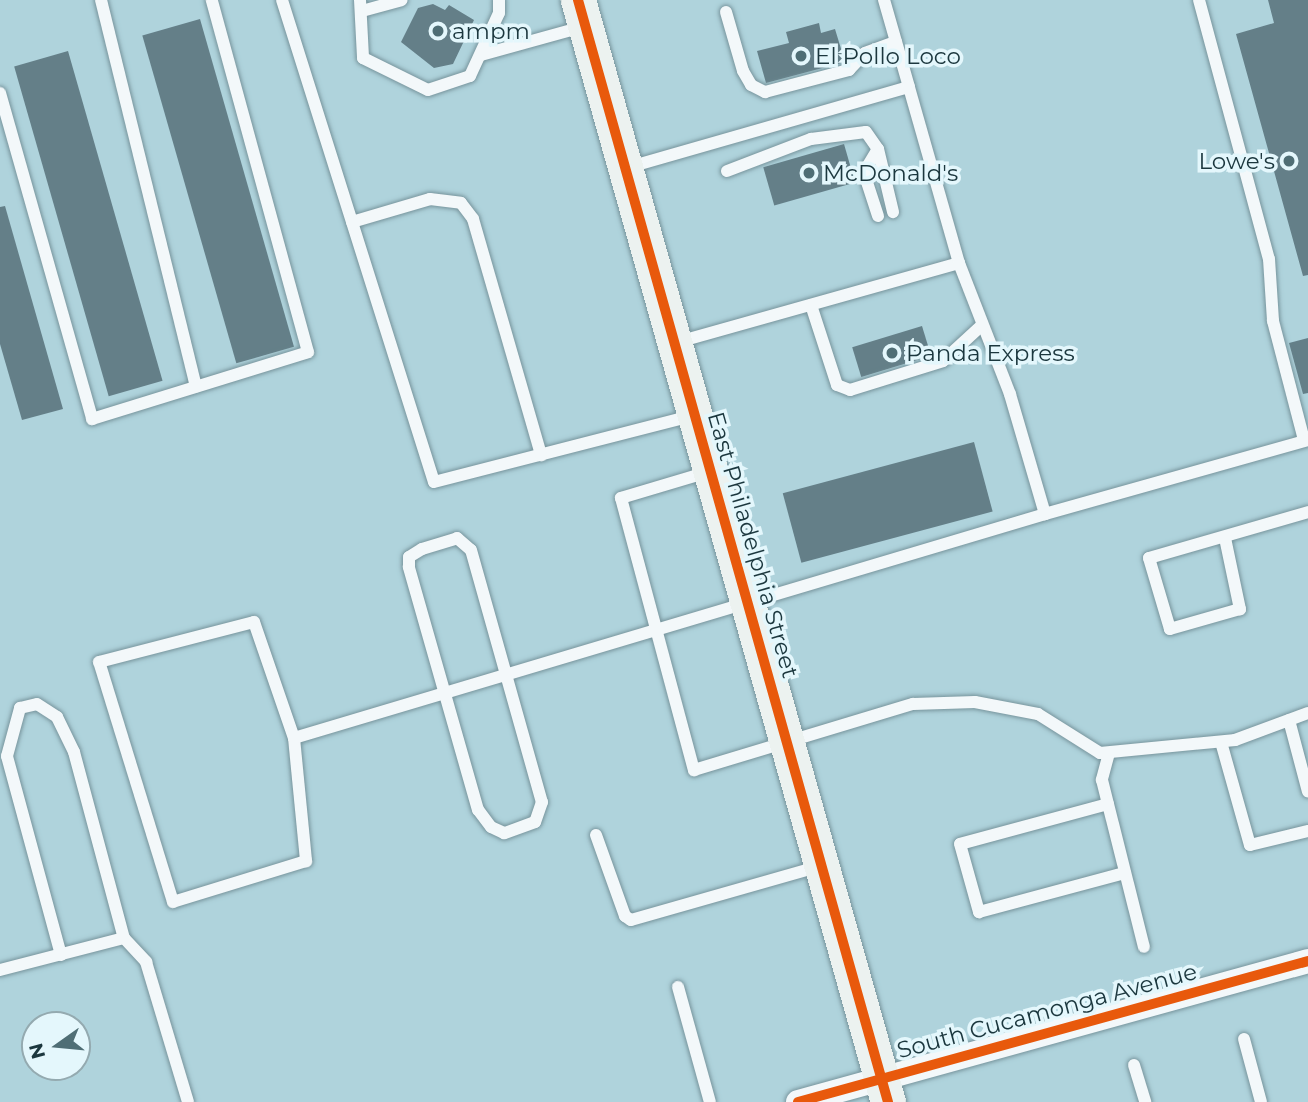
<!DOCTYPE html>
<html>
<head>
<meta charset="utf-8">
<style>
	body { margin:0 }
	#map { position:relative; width:1308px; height:1102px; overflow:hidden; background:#afd3dc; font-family:Montserrat,sans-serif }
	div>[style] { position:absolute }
	.building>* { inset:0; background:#647f88; transform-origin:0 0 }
	.roads { filter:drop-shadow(0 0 2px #77949c) drop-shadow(0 0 2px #77949c) }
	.lane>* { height:12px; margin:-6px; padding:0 6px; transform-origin:6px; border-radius:6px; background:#f3f8fa }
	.street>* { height:24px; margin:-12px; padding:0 12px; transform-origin:12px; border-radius:12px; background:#f3f8fa }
	.secondary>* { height:35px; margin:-17.5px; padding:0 17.5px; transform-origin:17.5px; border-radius:17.5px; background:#ecf2f0 }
	.cycleway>* { height:10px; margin:-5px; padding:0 5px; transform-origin:5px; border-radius:5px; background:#e8590c }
	.dots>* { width:19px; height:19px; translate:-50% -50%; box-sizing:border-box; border:4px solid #e4f7fc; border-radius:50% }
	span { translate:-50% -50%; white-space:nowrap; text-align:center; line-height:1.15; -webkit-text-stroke:7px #e4f7fc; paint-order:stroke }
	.poi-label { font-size:23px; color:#1b373e }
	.left { translate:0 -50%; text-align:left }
	.right { translate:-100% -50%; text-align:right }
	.street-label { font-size:23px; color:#1b373e }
	.north { position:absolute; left:21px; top:1011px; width:70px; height:70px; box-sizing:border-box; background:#e4f7fc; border:2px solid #94aab0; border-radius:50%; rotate:255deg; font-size:19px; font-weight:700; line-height:28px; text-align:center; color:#1b373e }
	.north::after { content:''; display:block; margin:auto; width:24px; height:32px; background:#4f6e75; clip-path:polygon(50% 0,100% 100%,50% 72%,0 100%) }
</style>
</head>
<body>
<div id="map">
	<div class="building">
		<i style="clip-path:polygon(1268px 0,1308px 0,1308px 275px,1303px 276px,1236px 34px,1274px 23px)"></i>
		<i style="clip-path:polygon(433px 4px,445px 10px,449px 5px,474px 20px,453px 64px,434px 68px,401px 42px,418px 8px)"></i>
		<i style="left:200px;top:19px;width:341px;height:60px;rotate:74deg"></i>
		<i style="clip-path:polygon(819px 23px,821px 33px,835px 29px,845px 62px,766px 83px,757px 51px,789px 43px,786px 32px)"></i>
		<i style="left:68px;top:51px;width:343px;height:56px;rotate:74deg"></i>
		<i style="left:844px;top:144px;width:40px;height:84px;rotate:74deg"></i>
		<i style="clip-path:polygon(5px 206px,63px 409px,22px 420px,0 344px,0 207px)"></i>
		<i style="left:922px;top:326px;width:31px;height:73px;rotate:73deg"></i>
		<i style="clip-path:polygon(1308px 338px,1308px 393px,1303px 394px,1289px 343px)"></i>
		<i style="left:974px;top:442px;width:72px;height:198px;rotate:75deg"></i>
	</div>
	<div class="roads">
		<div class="lane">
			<i style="left:101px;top:0;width:398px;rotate:76.2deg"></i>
			<i style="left:282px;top:0;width:505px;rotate:72.5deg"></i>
			<i style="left:434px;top:482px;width:265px;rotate:-14.4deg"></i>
			<i style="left:360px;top:0;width:58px;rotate:87deg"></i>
			<i style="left:363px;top:58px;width:72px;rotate:26.2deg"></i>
			<i style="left:428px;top:90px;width:44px;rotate:-18.4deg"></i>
			<i style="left:470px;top:76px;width:69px;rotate:-65.3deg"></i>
			<i style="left:499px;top:13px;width:13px;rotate:-90deg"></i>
			<i style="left:1199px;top:0;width:268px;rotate:74.9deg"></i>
			<i style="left:1269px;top:259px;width:62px;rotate:86.3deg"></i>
			<i style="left:1273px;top:321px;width:123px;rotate:75.4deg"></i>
			<i style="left:362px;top:11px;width:41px;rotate:-15.4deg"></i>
			<i style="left:726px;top:12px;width:61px;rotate:73.9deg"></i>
			<i style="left:743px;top:71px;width:16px;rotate:60deg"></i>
			<i style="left:751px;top:85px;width:16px;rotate:27deg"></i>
			<i style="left:765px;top:92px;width:87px;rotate:-14.7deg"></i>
			<i style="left:849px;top:70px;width:23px;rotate:-47deg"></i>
			<i style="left:865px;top:53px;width:33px;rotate:-20deg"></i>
			<i style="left:481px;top:55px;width:105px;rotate:-15.5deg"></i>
			<i style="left:0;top:93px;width:339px;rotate:74.2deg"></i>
			<i style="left:92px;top:419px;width:226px;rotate:-17.2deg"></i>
			<i style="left:308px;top:352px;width:365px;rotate:-105.3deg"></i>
			<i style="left:626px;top:168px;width:294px;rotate:-16deg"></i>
			<i style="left:909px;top:87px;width:91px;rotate:-106deg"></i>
			<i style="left:727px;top:171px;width:90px;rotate:-20.9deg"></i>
			<i style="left:811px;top:139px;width:55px;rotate:-7.3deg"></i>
			<i style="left:866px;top:132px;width:21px;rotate:55deg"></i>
			<i style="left:878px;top:149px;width:65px;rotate:76.6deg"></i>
			<i style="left:878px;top:216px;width:36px;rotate:-108deg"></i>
			<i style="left:867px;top:182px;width:15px;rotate:-90deg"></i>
			<i style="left:867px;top:167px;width:21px;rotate:-59deg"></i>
			<i style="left:352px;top:222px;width:81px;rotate:-16.4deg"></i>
			<i style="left:430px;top:199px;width:31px;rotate:7deg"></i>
			<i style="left:461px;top:203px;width:20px;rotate:53deg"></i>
			<i style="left:473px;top:219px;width:246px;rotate:73.9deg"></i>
			<i style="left:811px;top:305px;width:84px;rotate:72deg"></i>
			<i style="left:837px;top:385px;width:14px;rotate:21deg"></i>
			<i style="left:850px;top:390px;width:97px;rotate:-17.3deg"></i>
			<i style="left:943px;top:361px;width:53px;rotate:-42.7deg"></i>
			<i style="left:678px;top:342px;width:292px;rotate:-15.7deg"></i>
			<i style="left:959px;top:263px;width:183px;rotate:-105.9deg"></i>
			<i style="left:708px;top:472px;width:91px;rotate:163.4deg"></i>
			<i style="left:621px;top:498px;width:282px;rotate:75deg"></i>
			<i style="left:694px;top:770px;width:229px;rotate:-16.8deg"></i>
			<i style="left:913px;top:704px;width:62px;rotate:-1.8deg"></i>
			<i style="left:975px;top:702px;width:64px;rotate:10.8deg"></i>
			<i style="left:1038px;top:714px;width:73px;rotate:32.2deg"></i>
			<i style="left:1100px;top:753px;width:136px;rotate:-5.5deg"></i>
			<i style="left:1235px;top:740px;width:78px;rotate:-20.3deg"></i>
			<i style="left:1045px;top:514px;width:273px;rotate:-15.7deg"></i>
			<i style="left:457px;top:538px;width:18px;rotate:41deg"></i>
			<i style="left:471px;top:550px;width:262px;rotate:74.3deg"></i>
			<i style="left:542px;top:802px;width:21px;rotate:109deg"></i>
			<i style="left:535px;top:822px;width:33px;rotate:160deg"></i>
			<i style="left:504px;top:833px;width:14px;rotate:-155deg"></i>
			<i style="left:491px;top:827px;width:21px;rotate:-127deg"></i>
			<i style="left:478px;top:810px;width:253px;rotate:-105.9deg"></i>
			<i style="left:409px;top:567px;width:10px;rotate:-90deg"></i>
			<i style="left:409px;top:557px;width:15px;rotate:-32deg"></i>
			<i style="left:422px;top:549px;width:37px;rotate:-17deg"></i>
			<i style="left:1225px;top:538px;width:73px;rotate:78.1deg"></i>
			<i style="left:1240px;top:609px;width:73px;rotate:164.1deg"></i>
			<i style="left:1170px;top:629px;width:74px;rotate:-106.5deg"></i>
			<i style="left:1149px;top:558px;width:166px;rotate:-16.1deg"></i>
			<i style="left:1289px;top:720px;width:74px;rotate:75.2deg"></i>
			<i style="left:294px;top:738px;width:124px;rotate:84.4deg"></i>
			<i style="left:306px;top:861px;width:139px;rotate:162.9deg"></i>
			<i style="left:173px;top:902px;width:251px;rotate:-107.1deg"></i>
			<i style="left:99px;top:662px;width:160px;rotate:-14.5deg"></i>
			<i style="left:254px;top:622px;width:123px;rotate:71deg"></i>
			<i style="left:294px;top:738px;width:784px;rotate:-16.61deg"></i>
			<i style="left:1045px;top:514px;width:125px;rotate:-106.3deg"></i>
			<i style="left:1010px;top:394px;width:141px;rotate:-111.3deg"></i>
			<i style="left:1221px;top:742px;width:107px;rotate:74.3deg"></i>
			<i style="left:1250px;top:845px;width:60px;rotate:-13.6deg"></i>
			<i style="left:1109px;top:753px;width:28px;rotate:105deg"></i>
			<i style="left:1102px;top:780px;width:172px;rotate:75.9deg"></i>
			<i style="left:1108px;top:804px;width:153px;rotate:164.9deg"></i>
			<i style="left:960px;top:844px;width:71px;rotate:74.4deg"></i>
			<i style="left:979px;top:912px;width:151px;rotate:-15deg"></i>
			<i style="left:596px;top:835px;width:86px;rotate:70.3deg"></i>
			<i style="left:625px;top:916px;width:7px;rotate:34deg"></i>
			<i style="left:631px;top:920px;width:198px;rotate:-15.9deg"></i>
			<i style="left:61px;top:955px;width:206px;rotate:-105.2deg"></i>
			<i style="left:7px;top:756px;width:50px;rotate:-74.8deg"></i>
			<i style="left:20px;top:708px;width:17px;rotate:-13deg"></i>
			<i style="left:37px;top:704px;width:24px;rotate:33deg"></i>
			<i style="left:57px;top:717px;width:39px;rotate:64deg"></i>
			<i style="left:74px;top:752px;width:193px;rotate:75deg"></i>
			<i style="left:0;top:970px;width:128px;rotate:-14.5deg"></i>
			<i style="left:124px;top:938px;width:33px;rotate:47deg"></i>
			<i style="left:146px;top:962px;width:146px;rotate:73.3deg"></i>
			<i style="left:678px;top:987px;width:119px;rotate:74.5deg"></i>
			<i style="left:1244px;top:1039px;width:65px;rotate:74.9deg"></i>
			<i style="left:1134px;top:1065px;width:39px;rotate:73deg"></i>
		</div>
		<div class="street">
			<i style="left:798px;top:1102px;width:529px;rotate:-15.45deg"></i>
		</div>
		<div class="secondary">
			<i style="left:578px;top:0;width:1145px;rotate:74.29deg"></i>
		</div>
	</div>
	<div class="cycleway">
		<i style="left:578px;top:0;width:1145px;rotate:74.29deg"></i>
		<i style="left:798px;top:1102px;width:529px;rotate:-15.45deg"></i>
	</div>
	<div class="dots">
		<i style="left:438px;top:31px;background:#4f6e75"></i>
		<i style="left:801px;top:56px;background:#4f6e75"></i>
		<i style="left:1289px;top:161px;background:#4f6e75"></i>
		<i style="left:809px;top:173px;background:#4f6e75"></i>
		<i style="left:892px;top:353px;background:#4f6e75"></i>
	</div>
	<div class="poi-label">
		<span class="left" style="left:452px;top:31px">ampm</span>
		<span class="left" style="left:815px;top:56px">El Pollo Loco</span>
		<span class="right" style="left:1275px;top:161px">Lowe's</span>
		<span class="left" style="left:823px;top:173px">McDonald's</span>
		<span class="left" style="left:906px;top:353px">Panda Express</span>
	</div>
	<div class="street-label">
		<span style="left:753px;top:545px;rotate:74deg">East Philadelphia Street</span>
		<span style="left:1047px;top:1011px;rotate:-15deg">South Cucamonga Avenue</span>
	</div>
	<div class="north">N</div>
</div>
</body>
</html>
